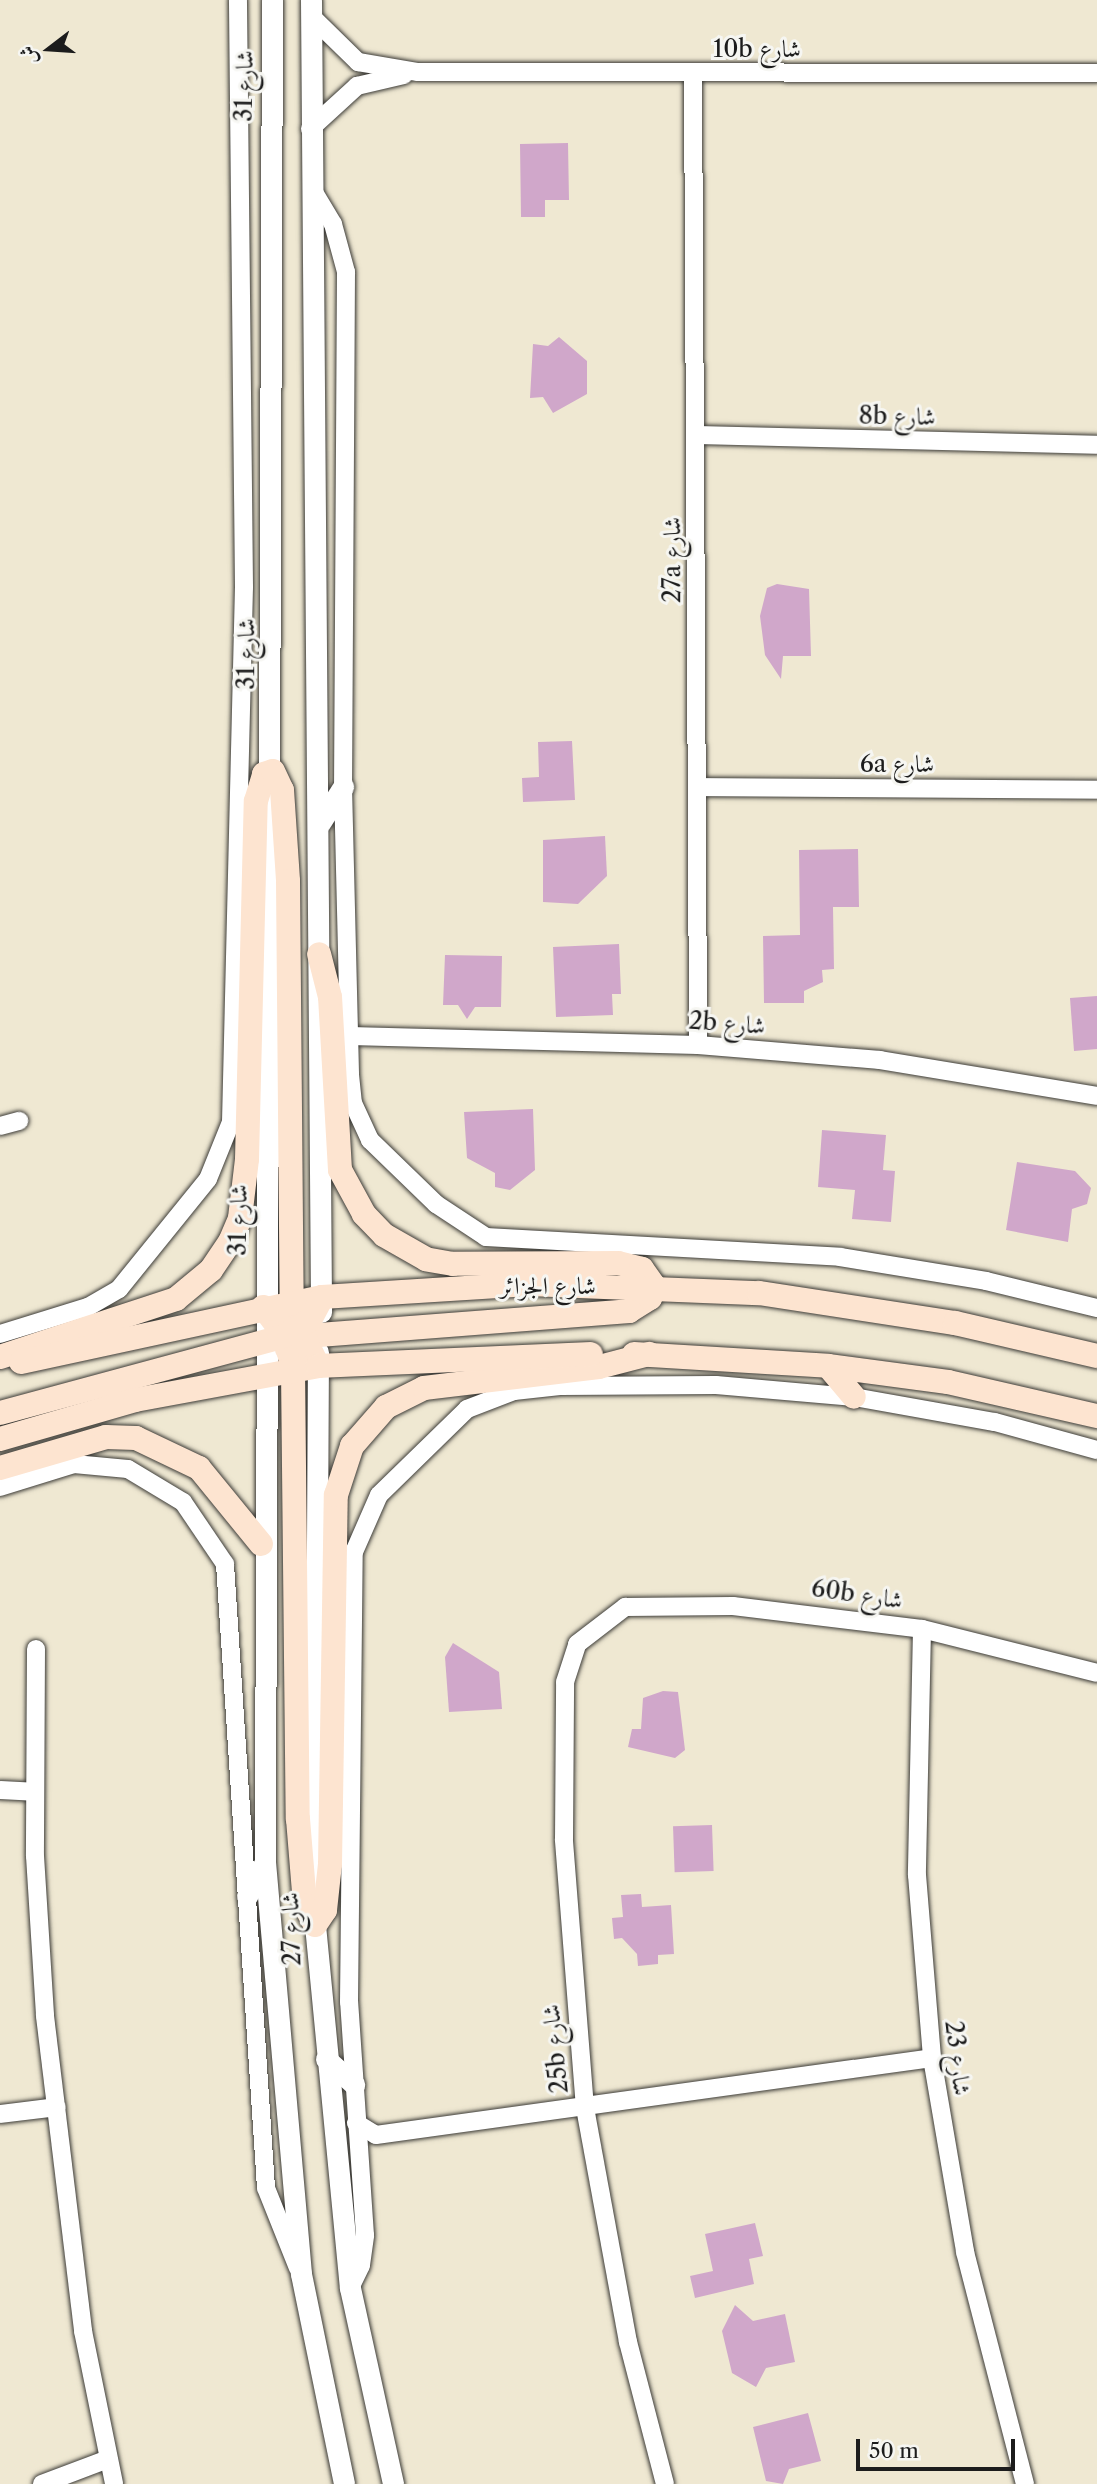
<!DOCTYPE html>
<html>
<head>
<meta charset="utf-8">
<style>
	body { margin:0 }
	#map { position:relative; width:1097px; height:2484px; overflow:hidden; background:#efe8d2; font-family:"Libre Caslon Text",Amiri,serif }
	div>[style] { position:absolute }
	.building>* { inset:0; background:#d0a7ca; transform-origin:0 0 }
	.roads { filter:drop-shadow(0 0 2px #3c3b37) drop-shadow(0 0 2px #3c3b37) }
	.minor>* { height:18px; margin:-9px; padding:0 9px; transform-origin:9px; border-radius:9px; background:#fff }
	.tertiary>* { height:21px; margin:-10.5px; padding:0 10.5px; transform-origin:10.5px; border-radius:10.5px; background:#fff }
	.secondary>* { height:24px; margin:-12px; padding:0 12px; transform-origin:12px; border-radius:12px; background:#fde4d0 }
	span { translate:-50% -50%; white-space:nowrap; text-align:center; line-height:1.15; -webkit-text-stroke:6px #f6f6f2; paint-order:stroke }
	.street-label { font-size:24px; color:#1c1c1c }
	.north { position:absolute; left:14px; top:14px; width:70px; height:70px; -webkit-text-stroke:5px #f6f6f2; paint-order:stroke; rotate:253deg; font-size:19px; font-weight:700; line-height:28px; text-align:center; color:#1c1c1c }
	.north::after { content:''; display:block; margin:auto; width:24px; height:32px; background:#1c1c1c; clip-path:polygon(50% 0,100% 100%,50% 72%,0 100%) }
	.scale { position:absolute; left:856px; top:2439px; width:159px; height:32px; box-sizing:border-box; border:4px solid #1c1c1c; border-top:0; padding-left:9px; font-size:21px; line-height:24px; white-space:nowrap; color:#1c1c1c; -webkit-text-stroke:5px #f6f6f2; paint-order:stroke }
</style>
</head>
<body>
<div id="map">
	<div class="building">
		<i style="clip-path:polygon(568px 143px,569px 200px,545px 200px,545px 217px,521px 217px,520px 144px)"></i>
		<i style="clip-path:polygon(559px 337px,587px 361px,587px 394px,553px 413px,543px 397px,530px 398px,533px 344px,548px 346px)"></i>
		<i style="clip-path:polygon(777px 584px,809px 589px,811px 656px,783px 656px,781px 679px,765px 655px,760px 616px,767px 588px)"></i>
		<i style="clip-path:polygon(572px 741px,575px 800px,523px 802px,522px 778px,539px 777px,538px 742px)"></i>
		<i style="clip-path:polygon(605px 836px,607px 876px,578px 904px,543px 902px,543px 840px)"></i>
		<i style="clip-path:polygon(858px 849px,859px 907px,833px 907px,834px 969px,822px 970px,823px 982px,804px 991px,804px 1003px,764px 1003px,763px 936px,800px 935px,799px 850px)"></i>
		<i style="clip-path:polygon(619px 944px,621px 994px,612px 994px,613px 1015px,556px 1017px,553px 947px)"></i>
		<i style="clip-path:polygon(445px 955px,502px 956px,501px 1007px,475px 1007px,467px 1019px,458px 1005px,443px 1005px)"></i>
		<i style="clip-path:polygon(1097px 996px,1097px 1049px,1074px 1051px,1070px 998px)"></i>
		<i style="clip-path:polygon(533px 1109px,535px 1170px,510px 1190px,495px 1187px,495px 1173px,467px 1158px,464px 1112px)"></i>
		<i style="clip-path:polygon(822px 1130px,886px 1135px,883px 1170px,895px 1171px,891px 1222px,852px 1219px,855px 1190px,818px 1187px)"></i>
		<i style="clip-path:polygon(1017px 1162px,1075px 1171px,1091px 1188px,1087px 1204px,1072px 1209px,1068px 1242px,1006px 1230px)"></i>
		<i style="clip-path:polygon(453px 1643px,499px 1672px,502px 1709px,449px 1712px,445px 1657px)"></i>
		<i style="clip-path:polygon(663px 1691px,678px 1692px,685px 1750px,675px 1758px,628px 1747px,632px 1729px,641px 1729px,643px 1698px)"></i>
		<i style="left:712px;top:1825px;width:46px;height:39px;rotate:88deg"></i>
		<i style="clip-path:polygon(641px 1894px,642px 1907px,671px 1905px,674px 1954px,658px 1955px,658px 1964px,638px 1966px,637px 1954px,622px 1938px,614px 1939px,612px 1918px,623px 1917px,621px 1895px)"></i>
		<i style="clip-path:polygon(755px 2223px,763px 2256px,749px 2259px,754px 2284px,695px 2298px,690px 2276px,713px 2271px,705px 2234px)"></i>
		<i style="clip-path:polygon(735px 2305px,753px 2321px,785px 2314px,795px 2362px,766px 2368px,756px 2387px,732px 2373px,722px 2331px)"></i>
		<i style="clip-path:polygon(808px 2413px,821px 2461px,789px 2469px,783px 2484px,766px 2481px,753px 2427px)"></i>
	</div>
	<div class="roads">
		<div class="minor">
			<i style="left:311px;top:16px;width:66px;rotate:44.4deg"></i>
			<i style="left:358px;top:62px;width:61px;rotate:9.5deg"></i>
			<i style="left:418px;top:72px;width:679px;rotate:0.08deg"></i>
			<i style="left:693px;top:74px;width:971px;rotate:89.7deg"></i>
			<i style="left:310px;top:129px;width:64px;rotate:-42.5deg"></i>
			<i style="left:357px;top:86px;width:48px;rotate:-13.2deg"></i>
			<i style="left:312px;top:189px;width:41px;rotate:59deg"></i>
			<i style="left:333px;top:224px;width:50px;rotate:74.8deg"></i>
			<i style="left:346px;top:272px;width:515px;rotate:90.33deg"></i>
			<i style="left:343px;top:787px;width:288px;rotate:88.6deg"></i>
			<i style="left:350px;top:1075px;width:28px;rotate:84deg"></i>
			<i style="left:353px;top:1103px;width:41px;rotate:65.3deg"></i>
			<i style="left:370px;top:1140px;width:92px;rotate:44.1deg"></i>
			<i style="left:436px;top:1204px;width:60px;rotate:33.4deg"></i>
			<i style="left:486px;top:1237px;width:355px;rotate:3.2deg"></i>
			<i style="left:840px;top:1257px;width:148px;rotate:9.3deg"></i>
			<i style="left:986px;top:1281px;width:114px;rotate:13.7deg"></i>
			<i style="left:696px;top:435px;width:401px;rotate:1.4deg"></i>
			<i style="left:697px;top:787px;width:400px;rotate:0.4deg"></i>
			<i style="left:350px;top:1036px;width:348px;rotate:1.5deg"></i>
			<i style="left:698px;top:1045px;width:183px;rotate:4.7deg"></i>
			<i style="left:880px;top:1060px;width:220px;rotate:9.4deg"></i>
			<i style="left:0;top:1126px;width:20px;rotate:-15deg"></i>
			<i style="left:0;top:1334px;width:92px;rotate:-17.1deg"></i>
			<i style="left:88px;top:1307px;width:36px;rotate:-30deg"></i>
			<i style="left:119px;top:1289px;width:141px;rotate:-51deg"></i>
			<i style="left:208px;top:1179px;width:61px;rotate:-68deg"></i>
			<i style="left:231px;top:1122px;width:535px;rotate:-88.61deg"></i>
			<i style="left:244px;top:587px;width:587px;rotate:-90.59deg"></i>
			<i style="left:0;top:1487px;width:77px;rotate:-17.3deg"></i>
			<i style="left:74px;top:1464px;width:54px;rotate:5.3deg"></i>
			<i style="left:128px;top:1469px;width:64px;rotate:31deg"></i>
			<i style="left:183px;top:1502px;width:75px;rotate:55.9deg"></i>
			<i style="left:225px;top:1564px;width:625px;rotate:86.24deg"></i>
			<i style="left:266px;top:2188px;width:86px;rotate:68.2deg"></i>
			<i style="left:922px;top:1629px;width:246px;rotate:91.2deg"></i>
			<i style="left:917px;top:1875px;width:184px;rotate:85.3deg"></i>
			<i style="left:932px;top:2058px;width:197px;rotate:80.3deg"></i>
			<i style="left:965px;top:2252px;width:240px;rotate:75.5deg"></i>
			<i style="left:36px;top:1649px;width:207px;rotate:90.3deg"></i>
			<i style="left:35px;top:1856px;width:160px;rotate:86.4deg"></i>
			<i style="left:45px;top:2016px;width:317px;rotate:83.1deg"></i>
			<i style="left:83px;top:2331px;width:156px;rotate:78.5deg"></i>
			<i style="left:0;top:1790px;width:34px;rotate:3deg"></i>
			<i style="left:0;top:2114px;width:57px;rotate:-7deg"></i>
			<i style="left:356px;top:2123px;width:23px;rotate:31deg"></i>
			<i style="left:376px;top:2135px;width:561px;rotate:-7.88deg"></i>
			<i style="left:350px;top:2288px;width:25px;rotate:-64deg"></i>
			<i style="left:361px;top:2265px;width:30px;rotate:-82deg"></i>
			<i style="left:365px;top:2235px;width:234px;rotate:-93.9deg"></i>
			<i style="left:349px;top:2002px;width:450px;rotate:-89.4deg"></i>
			<i style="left:354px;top:1552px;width:62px;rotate:-66.3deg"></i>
			<i style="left:379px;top:1495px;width:123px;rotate:-44.3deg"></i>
			<i style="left:467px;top:1409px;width:50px;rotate:-21deg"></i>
			<i style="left:514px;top:1391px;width:46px;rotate:-6.2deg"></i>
			<i style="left:560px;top:1386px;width:156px;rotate:-0.4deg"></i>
			<i style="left:716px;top:1385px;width:139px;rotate:5deg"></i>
			<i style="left:854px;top:1397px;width:143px;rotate:10.1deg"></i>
			<i style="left:995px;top:1422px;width:106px;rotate:15.4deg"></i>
			<i style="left:42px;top:2484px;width:71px;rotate:-20.7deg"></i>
			<i style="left:665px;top:2484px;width:147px;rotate:-104.6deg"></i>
			<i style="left:628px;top:2342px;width:238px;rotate:-100.4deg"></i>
			<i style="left:585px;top:2108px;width:270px;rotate:-94.5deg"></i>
			<i style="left:564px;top:1839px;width:157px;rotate:-89.6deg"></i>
			<i style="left:565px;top:1682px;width:40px;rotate:-72deg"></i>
			<i style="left:577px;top:1644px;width:61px;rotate:-37.6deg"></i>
			<i style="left:625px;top:1607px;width:108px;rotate:-0.5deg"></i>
			<i style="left:733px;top:1606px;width:190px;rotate:6.9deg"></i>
			<i style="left:922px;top:1629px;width:180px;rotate:14.1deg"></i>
		</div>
		<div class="tertiary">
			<i style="left:272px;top:0;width:1862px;rotate:90.22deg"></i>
			<i style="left:265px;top:1862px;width:414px;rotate:85deg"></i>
			<i style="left:301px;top:2274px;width:214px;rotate:78.4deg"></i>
			<i style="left:311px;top:0;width:1312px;rotate:89.56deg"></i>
			<i style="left:320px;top:823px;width:43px;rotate:-57.4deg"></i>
			<i style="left:318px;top:1352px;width:573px;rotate:90.3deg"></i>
			<i style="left:315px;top:1925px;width:365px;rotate:84.5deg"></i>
			<i style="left:350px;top:2288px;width:201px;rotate:77.6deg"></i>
			<i style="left:247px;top:1896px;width:36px;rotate:-62deg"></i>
			<i style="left:326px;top:2059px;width:38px;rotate:42deg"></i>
		</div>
		<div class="secondary">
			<i style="left:263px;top:1307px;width:36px;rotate:53deg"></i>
			<i style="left:285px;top:1336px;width:35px;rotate:77deg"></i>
			<i style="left:293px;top:1370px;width:449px;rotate:89.4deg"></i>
			<i style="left:298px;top:1819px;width:86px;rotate:85.3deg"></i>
			<i style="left:305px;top:1905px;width:22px;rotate:63deg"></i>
			<i style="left:315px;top:1925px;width:18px;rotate:-56deg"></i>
			<i style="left:325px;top:1910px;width:46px;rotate:-83.8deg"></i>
			<i style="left:330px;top:1864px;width:369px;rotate:-89.1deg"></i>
			<i style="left:336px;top:1495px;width:52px;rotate:-71.9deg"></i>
			<i style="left:352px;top:1446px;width:52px;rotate:-48.9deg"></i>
			<i style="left:386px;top:1407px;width:42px;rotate:-26.6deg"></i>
			<i style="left:424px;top:1388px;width:176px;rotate:-6.8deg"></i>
			<i style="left:599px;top:1367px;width:52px;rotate:-14.6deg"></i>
			<i style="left:287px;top:1349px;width:35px;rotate:-24deg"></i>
			<i style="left:319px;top:1335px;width:311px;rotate:-4.4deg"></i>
			<i style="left:629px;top:1311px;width:25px;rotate:-32deg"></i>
			<i style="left:650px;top:1298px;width:13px;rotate:-72deg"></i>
			<i style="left:654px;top:1286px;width:21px;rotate:-125deg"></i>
			<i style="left:642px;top:1269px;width:25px;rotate:-166deg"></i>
			<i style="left:618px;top:1263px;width:165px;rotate:179.7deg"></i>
			<i style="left:453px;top:1264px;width:27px;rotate:-170deg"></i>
			<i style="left:426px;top:1259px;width:48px;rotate:-150.3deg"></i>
			<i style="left:384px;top:1235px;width:29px;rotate:-134deg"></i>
			<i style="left:364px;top:1214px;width:50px;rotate:-118.6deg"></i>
			<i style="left:340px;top:1170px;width:173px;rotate:-93.3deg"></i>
			<i style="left:330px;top:997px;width:44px;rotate:-104.3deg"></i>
			<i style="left:634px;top:1354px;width:194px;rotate:3.5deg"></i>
			<i style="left:828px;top:1366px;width:121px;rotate:7.6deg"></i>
			<i style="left:948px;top:1382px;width:153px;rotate:12.9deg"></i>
			<i style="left:0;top:1357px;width:185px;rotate:-18.2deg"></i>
			<i style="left:176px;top:1299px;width:45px;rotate:-39.6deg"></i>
			<i style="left:211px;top:1270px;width:34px;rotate:-56deg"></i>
			<i style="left:230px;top:1242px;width:26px;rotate:-67deg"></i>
			<i style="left:240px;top:1218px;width:59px;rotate:-83.2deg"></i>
			<i style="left:247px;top:1159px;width:358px;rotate:-88.6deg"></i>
			<i style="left:256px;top:801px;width:28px;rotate:-73deg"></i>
			<i style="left:264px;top:774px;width:9px;rotate:-18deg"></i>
			<i style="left:273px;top:771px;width:21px;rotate:65deg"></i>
			<i style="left:282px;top:790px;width:91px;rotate:86.2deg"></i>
			<i style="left:288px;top:881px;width:431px;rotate:89.5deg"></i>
			<i style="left:292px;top:1312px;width:60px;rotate:64.3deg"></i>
			<i style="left:21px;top:1362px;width:308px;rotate:-12.2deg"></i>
			<i style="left:322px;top:1297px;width:208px;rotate:-3.6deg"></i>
			<i style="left:530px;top:1284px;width:229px;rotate:2.3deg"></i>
			<i style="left:759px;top:1293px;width:198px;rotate:8.7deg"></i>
			<i style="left:955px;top:1323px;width:146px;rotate:13.1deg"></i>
			<i style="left:828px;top:1366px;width:40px;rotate:50deg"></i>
			<i style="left:0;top:1413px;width:295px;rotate:-15.1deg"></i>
			<i style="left:285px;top:1336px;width:30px;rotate:-33deg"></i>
			<i style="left:310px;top:1320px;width:26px;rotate:-62deg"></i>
			<i style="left:0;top:1439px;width:141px;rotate:-16.1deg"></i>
			<i style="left:135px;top:1400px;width:186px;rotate:-10.5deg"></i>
			<i style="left:318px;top:1366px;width:273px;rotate:-2.5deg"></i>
			<i style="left:0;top:1468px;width:110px;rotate:-16.3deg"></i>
			<i style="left:106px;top:1437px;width:30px;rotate:2deg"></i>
			<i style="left:136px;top:1438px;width:70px;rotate:25.5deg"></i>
			<i style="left:199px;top:1468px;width:98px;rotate:50.8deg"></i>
		</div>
	</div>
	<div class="street-label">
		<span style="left:757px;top:49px">10b شارع</span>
		<span style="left:244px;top:86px;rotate:-89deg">شارع 31</span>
		<span style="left:897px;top:416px;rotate:1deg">8b شارع</span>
		<span style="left:672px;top:560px;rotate:-90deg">27a شارع</span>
		<span style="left:246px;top:654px;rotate:-90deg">شارع 31</span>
		<span style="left:897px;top:764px">6a شارع</span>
		<span style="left:727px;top:1023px;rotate:4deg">2b شارع</span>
		<span style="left:238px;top:1220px;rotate:-89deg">شارع 31</span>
		<span style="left:548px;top:1286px">شارع الجزائر</span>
		<span style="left:857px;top:1594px;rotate:8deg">60b شارع</span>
		<span style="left:291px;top:1929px;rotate:-92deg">شارع 27</span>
		<span style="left:555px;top:2049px;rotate:-96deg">25b شارع</span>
		<span style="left:958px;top:2058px;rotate:83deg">شارع 23</span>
	</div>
	<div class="north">ش</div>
	<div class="scale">50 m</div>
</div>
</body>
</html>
